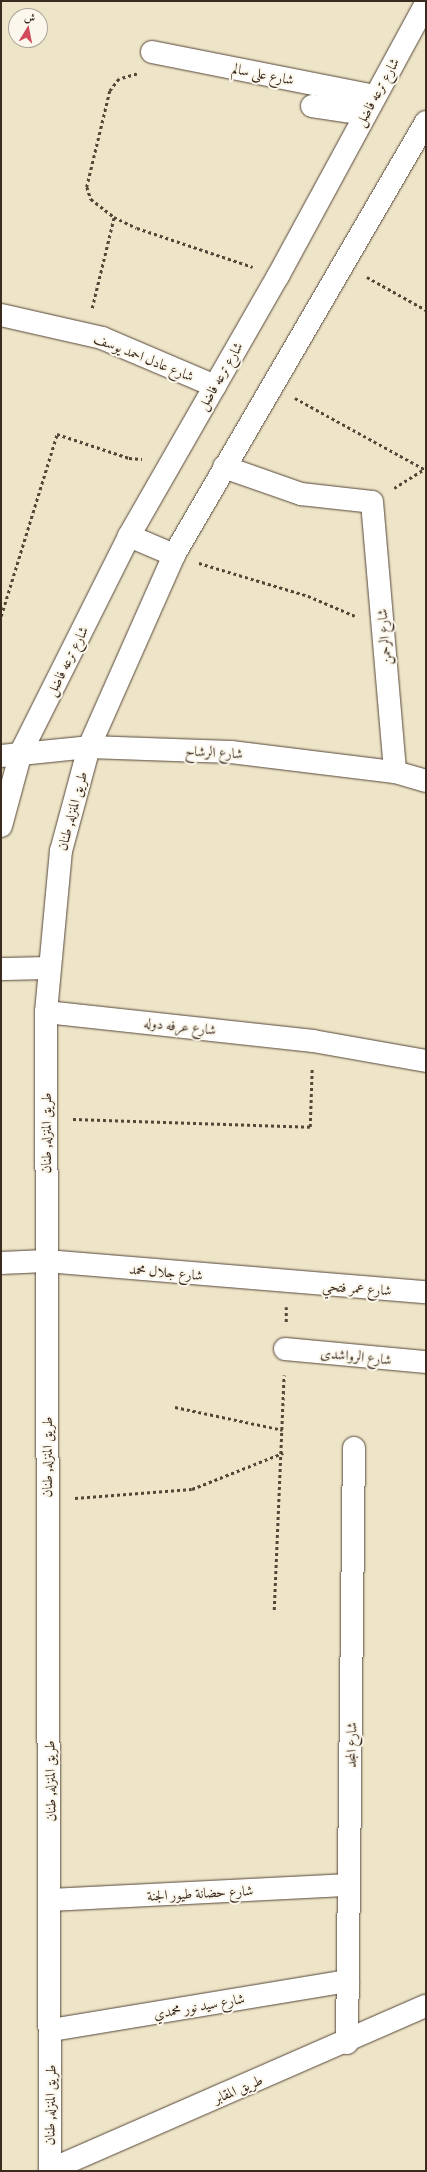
<!DOCTYPE html>
<html>
<head>
<meta charset="utf-8">
<style>
	body { margin:0 }
	#map { position:relative; width:427px; height:2172px; overflow:hidden; background:#eee5c8; font-family:"Gentium Book Plus",Amiri,serif }
	div>[style] { position:absolute }
	.path>* { height:2.5px; margin-top:-1.25px; transform-origin:0; background:repeating-linear-gradient(90deg,#564638 0 3px,transparent 0 6px) }
	.roads { filter:drop-shadow(0 0 1px #564638) drop-shadow(0 0 1px #564638) }
	.street>* { height:22px; margin:-11px; padding:0 11px; transform-origin:11px; border-radius:11px; background:#fff }
	.secondary>* { height:22px; margin:-11px; padding:0 11px; transform-origin:11px; border-radius:11px; background:#fff }
	span { translate:-50% -50%; white-space:nowrap; text-align:center; line-height:1.15; -webkit-text-stroke:4px #fbf7ec; paint-order:stroke }
	.street-label { font-size:14px; color:#3b2a1e }
	.frame { position:absolute; inset:0; border:2px solid #3b2a1e; pointer-events:none }
	.north { position:absolute; left:8px; top:8px; width:40px; height:40px; box-sizing:border-box; background:#fbf7ec; border:1px solid #aea59a; border-radius:50%; rotate:10deg; font-size:11px; font-weight:700; line-height:16px; text-align:center; color:#3b2a1e }
	.north::after { content:''; display:block; margin:auto; width:14px; height:18px; background:#d1495b; clip-path:polygon(50% 0,100% 100%,50% 72%,0 100%) }
</style>
</head>
<body>
<div id="map">
	<div class="path">
		<i style="left:137px;top:74px;width:19px;rotate:164deg"></i>
		<i style="left:119px;top:79px;width:15px;rotate:127deg"></i>
		<i style="left:110px;top:91px;width:99px;rotate:103.5deg"></i>
		<i style="left:87px;top:187px;width:13px;rotate:72deg"></i>
		<i style="left:91px;top:199px;width:29px;rotate:38deg"></i>
		<i style="left:114px;top:217px;width:25px;rotate:26deg"></i>
		<i style="left:137px;top:228px;width:122px;rotate:18.6deg"></i>
		<i style="left:367px;top:277px;width:68px;rotate:29.2deg"></i>
		<i style="left:92px;top:308px;width:94px;rotate:-76.4deg"></i>
		<i style="left:295px;top:398px;width:149px;rotate:28.8deg"></i>
		<i style="left:394px;top:488px;width:36px;rotate:-32deg"></i>
		<i style="left:199px;top:563px;width:114px;rotate:16.8deg"></i>
		<i style="left:308px;top:596px;width:51px;rotate:23.1deg"></i>
		<i style="left:1px;top:616px;width:190px;rotate:-72.9deg"></i>
		<i style="left:57px;top:434px;width:76px;rotate:18.4deg"></i>
		<i style="left:129px;top:458px;width:13px;rotate:4deg"></i>
		<i style="left:73px;top:1119px;width:237px;rotate:1.9deg"></i>
		<i style="left:310px;top:1127px;width:60px;rotate:-88.1deg"></i>
		<i style="left:286px;top:1322px;width:15px;rotate:-90deg"></i>
		<i style="left:175px;top:1407px;width:110px;rotate:12deg"></i>
		<i style="left:75px;top:1498px;width:117px;rotate:-4.4deg"></i>
		<i style="left:192px;top:1489px;width:98px;rotate:-21.6deg"></i>
		<i style="left:274px;top:1610px;width:235px;rotate:-87.6deg"></i>
	</div>
	<div class="roads">
		<div class="street">
			<i style="left:152px;top:52px;width:227px;rotate:11.2deg"></i>
			<i style="left:312px;top:106px;width:54px;rotate:8.6deg"></i>
			<i style="left:1px;top:315px;width:104px;rotate:12.8deg"></i>
			<i style="left:102px;top:338px;width:123px;rotate:23deg"></i>
			<i style="left:224px;top:467px;width:82px;rotate:19.3deg"></i>
			<i style="left:301px;top:494px;width:71px;rotate:6.4deg"></i>
			<i style="left:372px;top:502px;width:271px;rotate:85.1deg"></i>
			<i style="left:129px;top:536px;width:49px;rotate:22.9deg"></i>
			<i style="left:1px;top:826px;width:77px;rotate:-74.9deg"></i>
			<i style="left:21px;top:752px;width:241px;rotate:-63.4deg"></i>
			<i style="left:129px;top:536px;width:300px;rotate:-60.2deg"></i>
			<i style="left:278px;top:276px;width:311px;rotate:-61.5deg"></i>
			<i style="left:1px;top:969px;width:47px;rotate:-1.2deg"></i>
			<i style="left:46px;top:1012px;width:269px;rotate:6.2deg"></i>
			<i style="left:313px;top:1041px;width:115px;rotate:10deg"></i>
			<i style="left:1px;top:1263px;width:45px;rotate:-2.5deg"></i>
			<i style="left:46px;top:1261px;width:381px;rotate:4.7deg"></i>
			<i style="left:285px;top:1349px;width:142px;rotate:5.3deg"></i>
			<i style="left:51px;top:1900px;width:298px;rotate:-2.9deg"></i>
			<i style="left:51px;top:2030px;width:301px;rotate:-9.4deg"></i>
			<i style="left:347px;top:2043px;width:595px;rotate:-89.33deg"></i>
			<i style="left:50px;top:2170px;width:410px;rotate:-23.6deg"></i>
			<i style="left:50px;top:2171px;width:1159px;rotate:-90.2deg"></i>
			<i style="left:46px;top:1012px;width:162px;rotate:-84.7deg"></i>
			<i style="left:61px;top:851px;width:108px;rotate:-74.9deg"></i>
			<i style="left:89px;top:747px;width:210px;rotate:-66.1deg"></i>
			<i style="left:174px;top:555px;width:501px;rotate:-59.8deg"></i>
		</div>
		<div class="secondary">
			<i style="left:1px;top:756px;width:88px;rotate:-5.8deg"></i>
			<i style="left:89px;top:747px;width:142px;rotate:2deg"></i>
			<i style="left:231px;top:752px;width:165px;rotate:7deg"></i>
			<i style="left:395px;top:772px;width:32px;rotate:16deg"></i>
		</div>
	</div>
	<div class="street-label">
		<span style="left:263px;top:74px;rotate:11deg">شارع على سالم</span>
		<span style="left:377px;top:92px;rotate:-61deg">شارع ترعه فاضل</span>
		<span style="left:144px;top:357px;rotate:22deg">شارع عادل احمد يوسف</span>
		<span style="left:220px;top:376px;rotate:-60deg">شارع ترعه فاضل</span>
		<span style="left:384px;top:637px;rotate:-95deg">شارع الرحمن</span>
		<span style="left:67px;top:661px;rotate:-63deg">شارع ترعه فاضل</span>
		<span style="left:214px;top:752px;rotate:3deg">شارع الرشاح</span>
		<span style="left:72px;top:811px;rotate:-75deg">طريق المنزله, طنان</span>
		<span style="left:180px;top:1026px;rotate:6deg">شارع عرفه دوله</span>
		<span style="left:46px;top:1133px;rotate:-90deg">طريق المنزله, طنان</span>
		<span style="left:166px;top:1272px;rotate:5deg">شارع جلال محمد</span>
		<span style="left:357px;top:1288px;rotate:4deg">شارع عمر فتحي</span>
		<span style="left:356px;top:1356px;rotate:6deg">شارع الرواشدى</span>
		<span style="left:47px;top:1457px;rotate:-90deg">طريق المنزله, طنان</span>
		<span style="left:351px;top:1745px;rotate:-89deg">شارع المجد</span>
		<span style="left:50px;top:1781px;rotate:-91deg">طريق المنزله, طنان</span>
		<span style="left:200px;top:1893px;rotate:-3deg">شارع حضانة طيور الجنة</span>
		<span style="left:199px;top:2006px;rotate:-10deg">شارع سيد نور محمدي</span>
		<span style="left:238px;top:2089px;rotate:-23deg">طريق المقابر</span>
		<span style="left:50px;top:2105px;rotate:-89deg">طريق المنزله, طنان</span>
	</div>
	<div class="frame"></div>
	<div class="north">ش</div>
</div>
</body>
</html>
